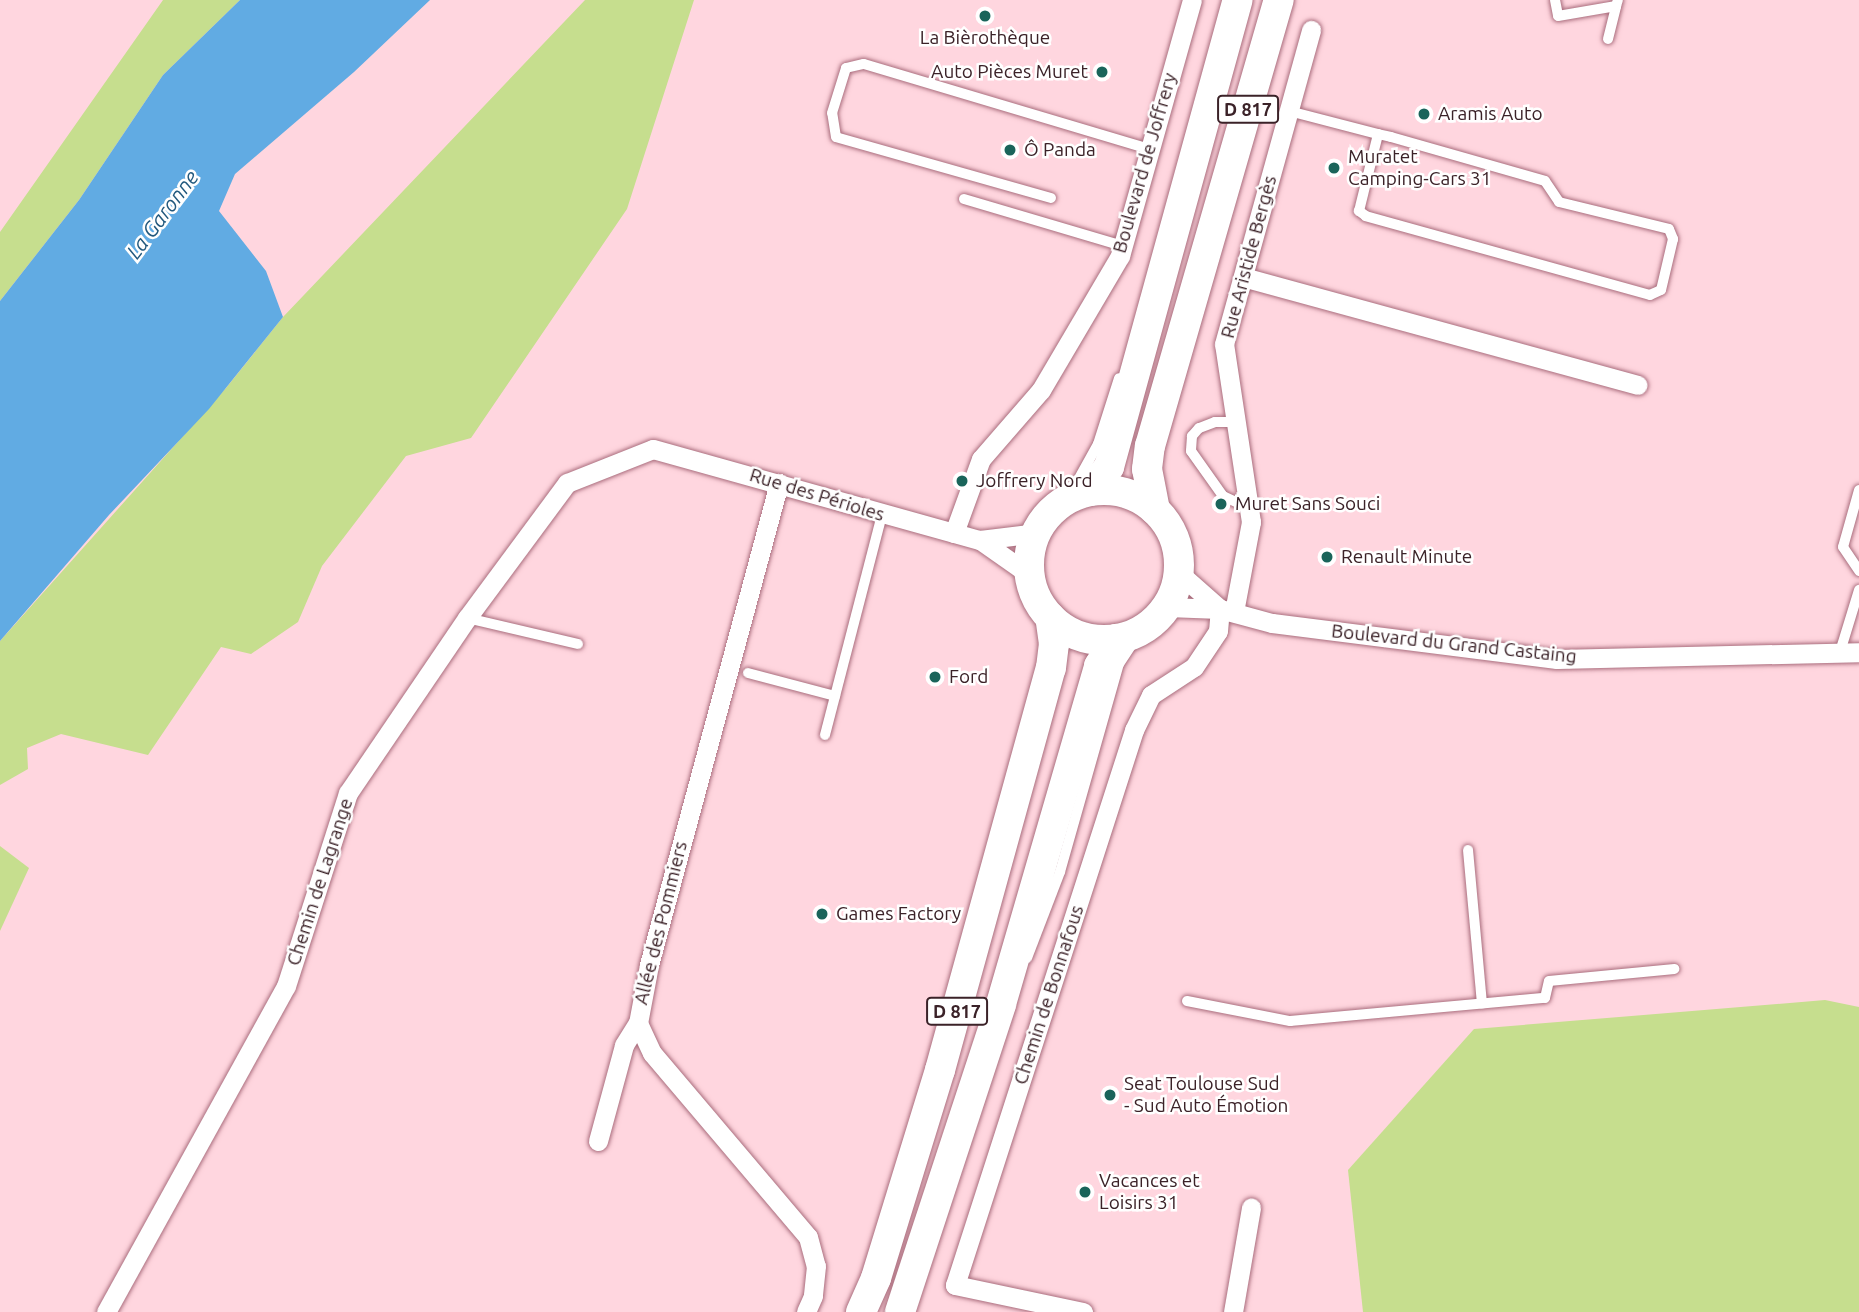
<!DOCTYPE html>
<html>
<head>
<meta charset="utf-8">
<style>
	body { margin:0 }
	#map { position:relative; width:1859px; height:1312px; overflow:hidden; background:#ffd6df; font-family:Ubuntu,sans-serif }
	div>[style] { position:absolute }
	.green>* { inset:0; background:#c6de8e }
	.water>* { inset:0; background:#61abe3 }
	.roads { filter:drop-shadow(0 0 2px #aa6d7d) drop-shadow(0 0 2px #aa6d7d) }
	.lane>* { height:10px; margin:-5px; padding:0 5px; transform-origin:5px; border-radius:5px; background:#fff }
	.street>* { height:19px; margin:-9.5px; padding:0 9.5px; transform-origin:9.5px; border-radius:9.5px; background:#fff }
	.primary>* { height:30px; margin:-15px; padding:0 15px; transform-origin:15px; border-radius:15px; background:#fff }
	.primary>.ring { margin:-15px; padding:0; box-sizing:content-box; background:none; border:30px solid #fff; border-radius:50% }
	.dots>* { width:19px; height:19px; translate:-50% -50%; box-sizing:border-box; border:4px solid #fff; border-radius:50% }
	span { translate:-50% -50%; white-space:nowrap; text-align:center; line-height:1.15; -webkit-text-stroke:5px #fff; paint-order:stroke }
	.shield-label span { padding:2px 5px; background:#fff; border:2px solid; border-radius:5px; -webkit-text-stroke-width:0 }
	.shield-label { font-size:18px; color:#3b2228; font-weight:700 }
	.poi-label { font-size:19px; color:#3b2228 }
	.right { translate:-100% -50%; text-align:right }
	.left { translate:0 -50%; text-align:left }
	.street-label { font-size:19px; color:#3b2228 }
	.water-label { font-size:21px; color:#22597e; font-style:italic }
</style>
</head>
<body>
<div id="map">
	<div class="green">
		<i style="clip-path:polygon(163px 0,240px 0,163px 75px,79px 200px,0 301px,0 232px)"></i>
		<i style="clip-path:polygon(585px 0,694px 0,627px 209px,471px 438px,406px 456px,322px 566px,298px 622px,251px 654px,221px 647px,148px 755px,61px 734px,27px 748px,28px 769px,0 785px,0 641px,226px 388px,283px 317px)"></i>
		<i style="clip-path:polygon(0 846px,29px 868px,0 931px)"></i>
		<i style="clip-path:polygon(1825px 1000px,1859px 1007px,1859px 1312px,1363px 1312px,1348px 1170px,1474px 1029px)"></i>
	</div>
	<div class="water">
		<i style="clip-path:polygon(240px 0,430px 0,354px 72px,235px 174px,219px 211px,266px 271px,283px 317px,209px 409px,109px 515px,0 641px,0 301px,79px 200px,163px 75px)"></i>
	</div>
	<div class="roads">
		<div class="lane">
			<i style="left:1555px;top:0;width:16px;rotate:79deg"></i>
			<i style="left:1558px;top:16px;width:59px;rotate:-9.8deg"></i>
			<i style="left:1616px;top:6px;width:6px;rotate:-72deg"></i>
			<i style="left:1608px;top:39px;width:34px;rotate:-76deg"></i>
			<i style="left:1289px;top:111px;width:92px;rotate:14.5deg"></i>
			<i style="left:1378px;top:134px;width:13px;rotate:13deg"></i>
			<i style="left:1391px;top:137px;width:160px;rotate:15.9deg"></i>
			<i style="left:1545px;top:181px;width:25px;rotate:56deg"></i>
			<i style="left:1559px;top:202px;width:113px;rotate:13.8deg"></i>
			<i style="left:1669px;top:229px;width:11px;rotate:68deg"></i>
			<i style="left:1673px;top:239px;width:52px;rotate:103.2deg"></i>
			<i style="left:1661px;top:290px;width:12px;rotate:156deg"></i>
			<i style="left:1650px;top:295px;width:295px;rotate:-164.5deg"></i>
			<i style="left:1366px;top:216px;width:9px;rotate:-144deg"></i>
			<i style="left:1359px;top:211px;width:79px;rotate:-76.1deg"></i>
			<i style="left:1051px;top:198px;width:223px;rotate:-164.2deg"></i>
			<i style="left:836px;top:137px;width:24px;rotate:-99deg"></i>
			<i style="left:832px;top:113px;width:47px;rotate:-72.7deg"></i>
			<i style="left:846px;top:68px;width:18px;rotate:-13deg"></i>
			<i style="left:864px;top:64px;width:298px;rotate:16.6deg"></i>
			<i style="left:964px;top:199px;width:166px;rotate:16.5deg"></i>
			<i style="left:1236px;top:422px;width:21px;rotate:180deg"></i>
			<i style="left:1215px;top:422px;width:17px;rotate:159deg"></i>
			<i style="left:1199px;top:428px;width:11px;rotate:131deg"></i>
			<i style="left:1192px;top:436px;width:15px;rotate:94deg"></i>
			<i style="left:1191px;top:451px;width:55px;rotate:54.6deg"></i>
			<i style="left:1223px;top:496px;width:29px;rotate:25deg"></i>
			<i style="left:1859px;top:490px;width:59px;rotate:105.7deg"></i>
			<i style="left:1843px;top:547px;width:29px;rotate:56deg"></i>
			<i style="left:1067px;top:500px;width:64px;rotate:-61deg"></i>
			<i style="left:1098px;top:444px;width:69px;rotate:-72.3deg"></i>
			<i style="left:467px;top:618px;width:114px;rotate:13.2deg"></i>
			<i style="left:1840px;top:652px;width:65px;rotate:-73deg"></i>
			<i style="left:748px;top:673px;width:90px;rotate:14.8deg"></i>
			<i style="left:825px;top:735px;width:227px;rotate:-75.5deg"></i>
			<i style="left:1468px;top:850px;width:154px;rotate:84.8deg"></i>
			<i style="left:1027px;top:958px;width:92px;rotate:-69deg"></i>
			<i style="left:1060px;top:872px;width:216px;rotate:-74.2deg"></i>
			<i style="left:1119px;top:664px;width:42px;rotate:-56.7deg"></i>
			<i style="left:1187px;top:1001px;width:105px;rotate:11deg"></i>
			<i style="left:1290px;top:1021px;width:256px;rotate:-5.2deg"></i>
			<i style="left:1545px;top:998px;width:17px;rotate:-77deg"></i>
			<i style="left:1549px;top:981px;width:126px;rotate:-5.5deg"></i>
		</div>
		<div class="street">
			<i style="left:1243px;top:277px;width:409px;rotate:15.3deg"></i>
			<i style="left:779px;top:483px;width:499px;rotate:105.1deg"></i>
			<i style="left:649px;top:965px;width:59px;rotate:100.7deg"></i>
			<i style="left:638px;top:1023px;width:33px;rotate:65deg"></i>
			<i style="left:652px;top:1053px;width:241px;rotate:49.7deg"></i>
			<i style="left:808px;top:1237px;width:30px;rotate:75deg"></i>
			<i style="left:816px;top:1266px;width:30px;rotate:96deg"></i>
			<i style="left:813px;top:1296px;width:17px;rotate:114deg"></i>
			<i style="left:954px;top:533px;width:79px;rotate:-70deg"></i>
			<i style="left:981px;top:459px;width:91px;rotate:-49deg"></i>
			<i style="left:1041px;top:390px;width:156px;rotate:-59.5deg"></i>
			<i style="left:1120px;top:256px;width:266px;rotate:-74.3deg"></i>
			<i style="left:980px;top:540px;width:56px;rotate:-7.1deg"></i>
			<i style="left:1179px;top:573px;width:55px;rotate:41.3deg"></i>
			<i style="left:1167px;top:607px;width:53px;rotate:2.2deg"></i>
			<i style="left:1220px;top:609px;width:54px;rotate:15.1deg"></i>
			<i style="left:1272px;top:623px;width:287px;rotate:7.2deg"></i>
			<i style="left:1557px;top:659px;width:302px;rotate:-1.3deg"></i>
			<i style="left:1234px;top:612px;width:92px;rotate:-79.3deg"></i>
			<i style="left:1251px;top:522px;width:180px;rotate:-98.6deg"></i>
			<i style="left:1224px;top:344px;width:326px;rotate:-74.5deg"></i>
			<i style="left:598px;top:1141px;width:99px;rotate:-74.8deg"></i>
			<i style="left:624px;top:1045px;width:26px;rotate:-58deg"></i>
			<i style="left:106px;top:1312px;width:372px;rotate:-61.1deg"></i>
			<i style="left:286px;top:986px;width:203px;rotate:-72.2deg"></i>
			<i style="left:348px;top:793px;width:212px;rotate:-55.8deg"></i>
			<i style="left:467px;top:618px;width:168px;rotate:-53.5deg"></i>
			<i style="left:567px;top:483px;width:92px;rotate:-21.6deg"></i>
			<i style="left:653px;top:449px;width:339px;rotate:15.6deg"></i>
			<i style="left:980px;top:540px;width:61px;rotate:35deg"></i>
			<i style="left:1083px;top:1312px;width:131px;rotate:-168.1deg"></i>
			<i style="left:955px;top:1285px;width:583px;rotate:-72.12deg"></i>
			<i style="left:1134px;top:730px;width:39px;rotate:-64deg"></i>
			<i style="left:1151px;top:695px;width:51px;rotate:-33.1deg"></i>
			<i style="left:1194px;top:667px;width:43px;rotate:-56.3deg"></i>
			<i style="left:1218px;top:631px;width:22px;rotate:-85deg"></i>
			<i style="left:1233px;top:1312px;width:106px;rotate:-80.2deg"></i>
		</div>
		<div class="primary">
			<i class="ring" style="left:1029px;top:490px;width:120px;height:120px"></i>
			<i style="left:1090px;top:491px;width:31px;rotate:-52deg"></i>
			<i style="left:1109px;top:467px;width:484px;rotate:-74.6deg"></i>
			<i style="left:1155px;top:510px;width:42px;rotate:-101deg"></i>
			<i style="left:1147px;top:469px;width:23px;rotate:-83deg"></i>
			<i style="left:1150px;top:446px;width:464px;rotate:-73.9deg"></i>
			<i style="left:861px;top:1312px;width:37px;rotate:-66deg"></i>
			<i style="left:876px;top:1278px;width:218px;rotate:-72.9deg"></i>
			<i style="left:940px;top:1070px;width:417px;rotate:-74.6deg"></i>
			<i style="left:1051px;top:668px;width:24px;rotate:-83deg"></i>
			<i style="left:1054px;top:644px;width:27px;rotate:-98deg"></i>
			<i style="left:900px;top:1312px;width:324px;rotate:-71.8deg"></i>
			<i style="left:1001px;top:1004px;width:352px;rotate:-73.8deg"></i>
			<i style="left:1099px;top:666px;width:32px;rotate:-58deg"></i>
		</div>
	</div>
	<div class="dots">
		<i style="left:985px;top:16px;background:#1a645a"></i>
		<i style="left:1102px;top:72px;background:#1a645a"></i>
		<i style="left:1424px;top:114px;background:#1a645a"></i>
		<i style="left:1010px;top:150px;background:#1a645a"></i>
		<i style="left:1334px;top:168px;background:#1a645a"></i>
		<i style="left:962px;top:481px;background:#1a645a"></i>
		<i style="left:1221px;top:504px;background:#1a645a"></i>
		<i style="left:1327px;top:557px;background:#1a645a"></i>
		<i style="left:935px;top:677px;background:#1a645a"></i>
		<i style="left:822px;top:914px;background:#1a645a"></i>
		<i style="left:1110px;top:1095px;background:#1a645a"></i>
		<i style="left:1085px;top:1192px;background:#1a645a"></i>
	</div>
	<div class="shield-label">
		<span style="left:1248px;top:109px">D 817</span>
		<span style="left:957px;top:1011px">D 817</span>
	</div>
	<div class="poi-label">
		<span style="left:985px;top:38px">La Bièrothèque</span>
		<span class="right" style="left:1088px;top:72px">Auto Pièces Muret</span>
		<span class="left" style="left:1438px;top:114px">Aramis Auto</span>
		<span class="left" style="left:1024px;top:150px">Ô Panda</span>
		<span class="left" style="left:1348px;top:168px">Muratet<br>Camping-Cars 31</span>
		<span class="left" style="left:976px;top:481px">Joffrery Nord</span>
		<span class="left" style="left:1235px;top:504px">Muret Sans Souci</span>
		<span class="left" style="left:1341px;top:557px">Renault Minute</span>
		<span class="left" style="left:949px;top:677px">Ford</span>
		<span class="left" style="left:836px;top:914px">Games Factory</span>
		<span class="left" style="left:1124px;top:1095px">Seat Toulouse Sud<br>- Sud Auto Émotion</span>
		<span class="left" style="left:1099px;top:1192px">Vacances et<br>Loisirs 31</span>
	</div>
	<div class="street-label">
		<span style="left:1145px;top:163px;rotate:-74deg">Boulevard de Joffrery</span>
		<span style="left:1249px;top:257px;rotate:-75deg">Rue Aristide Bergès</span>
		<span style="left:817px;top:495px;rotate:17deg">Rue des Périoles</span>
		<span style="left:1454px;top:644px;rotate:6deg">Boulevard du Grand Castaing</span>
		<span style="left:320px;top:882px;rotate:-72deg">Chemin de Lagrange</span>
		<span style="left:661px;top:923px;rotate:-76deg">Allée des Pommiers</span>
		<span style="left:1049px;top:995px;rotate:-72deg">Chemin de Bonnafous</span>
	</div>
	<div class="water-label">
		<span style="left:162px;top:214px;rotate:-53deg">La Garonne</span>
	</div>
</div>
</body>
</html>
